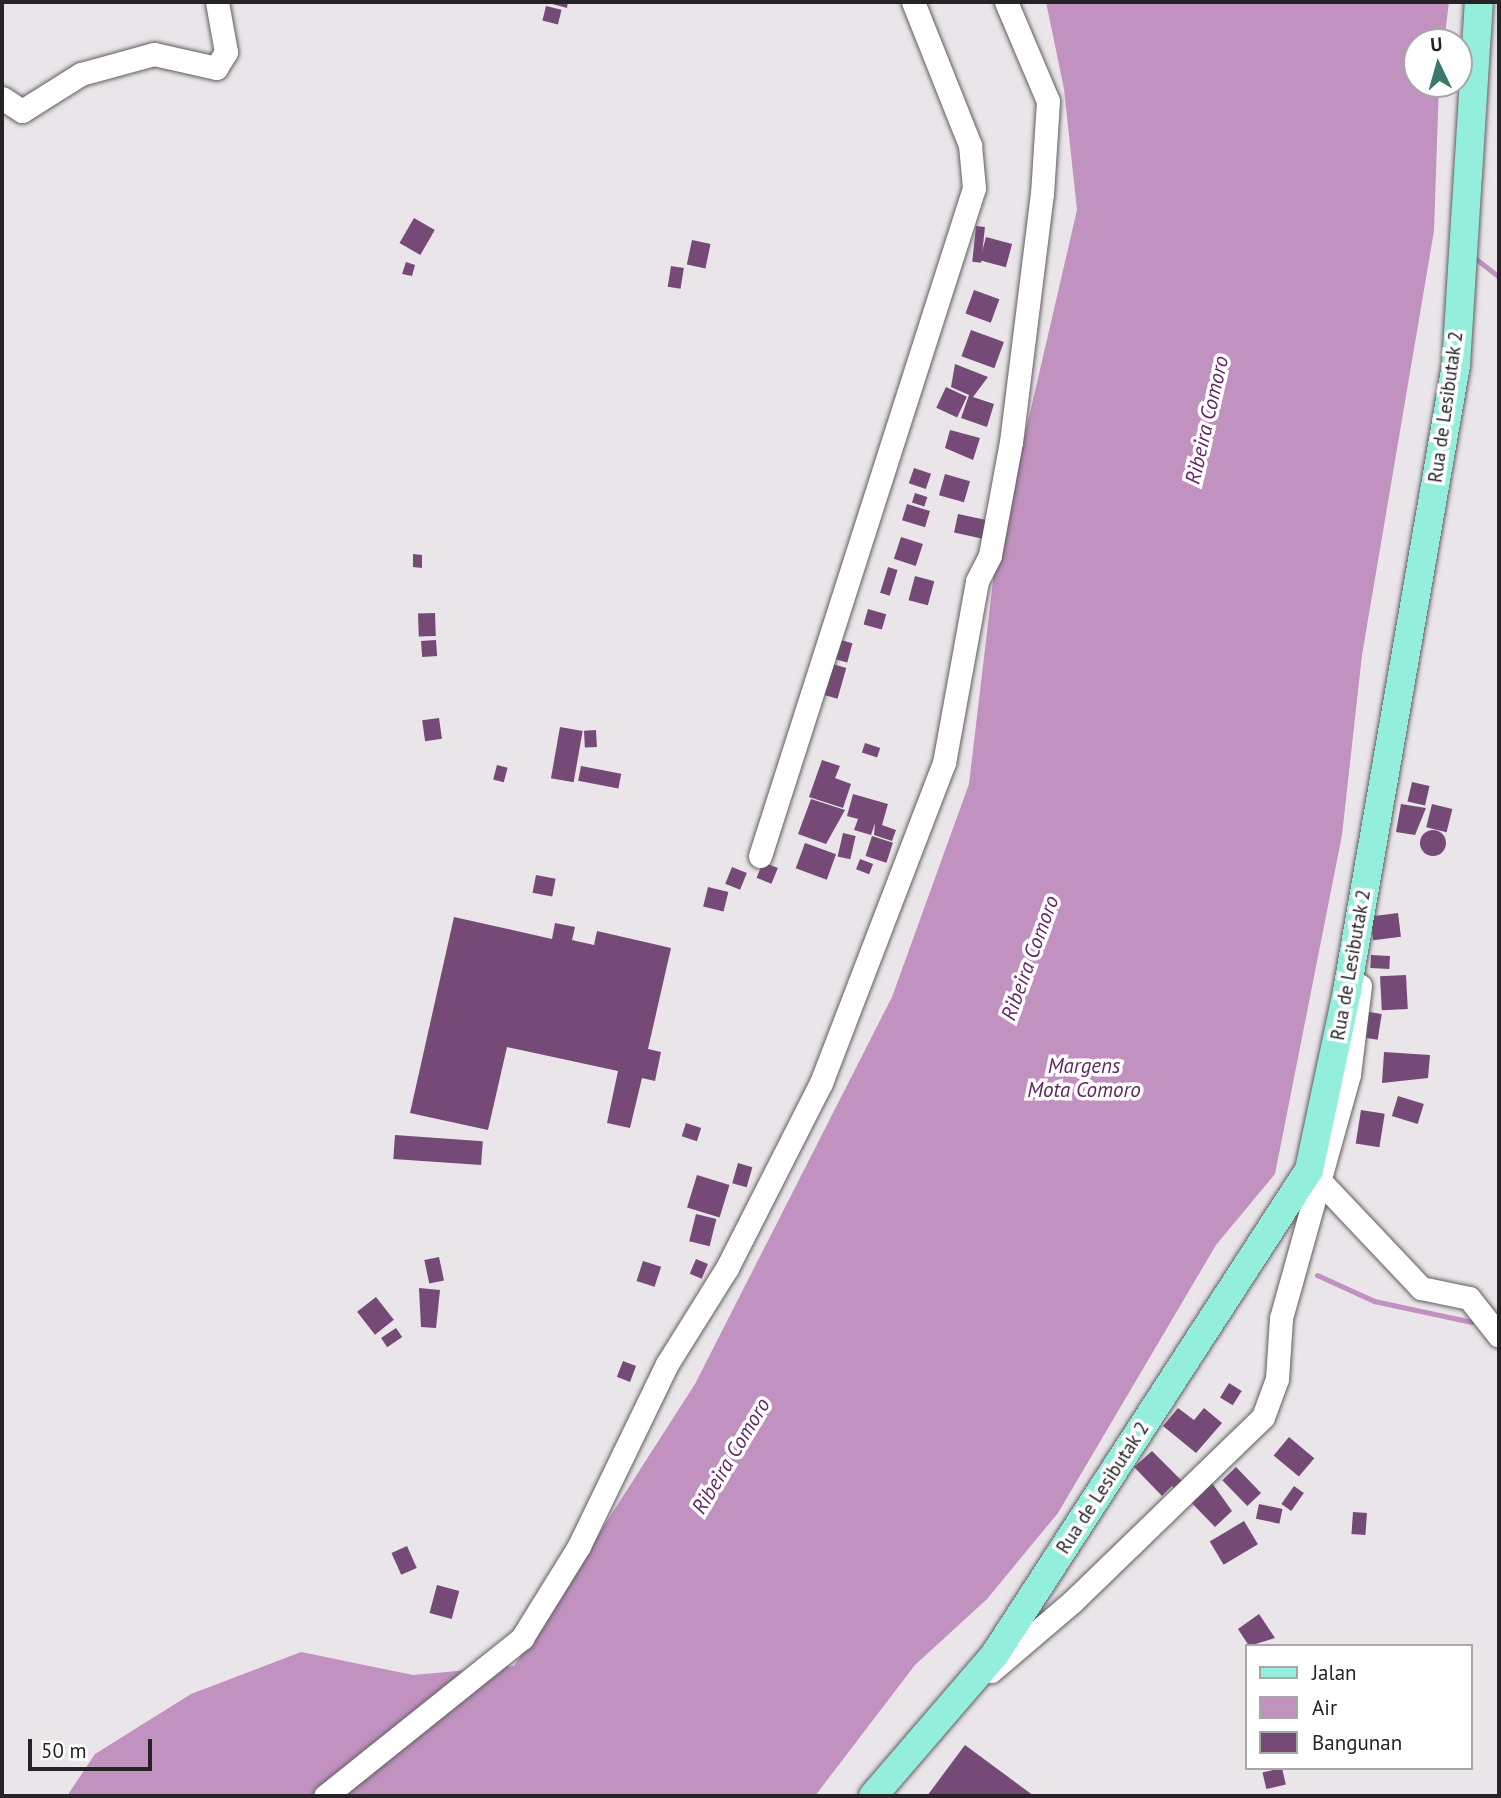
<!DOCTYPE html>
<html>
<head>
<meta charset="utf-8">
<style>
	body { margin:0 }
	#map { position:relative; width:1501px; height:1798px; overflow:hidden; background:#e9e5e9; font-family:"PT Sans",sans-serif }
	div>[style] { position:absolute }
	.water>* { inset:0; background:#c191c0 }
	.stream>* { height:5px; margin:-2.5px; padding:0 2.5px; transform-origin:2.5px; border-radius:2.5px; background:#c191c0 }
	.building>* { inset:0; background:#764a76; transform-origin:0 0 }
	.round { border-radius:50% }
	.roads { filter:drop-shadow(0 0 2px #615d60) drop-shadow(0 0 2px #615d60) }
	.minor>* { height:23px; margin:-11.5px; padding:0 11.5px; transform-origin:11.5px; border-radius:11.5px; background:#fff }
	.major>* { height:28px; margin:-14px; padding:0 14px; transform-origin:14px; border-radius:14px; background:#93eedb }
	span { translate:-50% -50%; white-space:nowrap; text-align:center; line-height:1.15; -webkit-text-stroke:7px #fff; paint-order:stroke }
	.street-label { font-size:19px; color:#252325 }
	.water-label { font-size:21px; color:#612661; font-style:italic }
	.frame { position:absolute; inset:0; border:4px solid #252325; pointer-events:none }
	.legend { position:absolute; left:1245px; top:1644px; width:228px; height:126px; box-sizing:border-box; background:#fff; border:2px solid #a8a7a8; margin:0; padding:9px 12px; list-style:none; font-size:21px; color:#252325 }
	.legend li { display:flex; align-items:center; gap:14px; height:35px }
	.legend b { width:35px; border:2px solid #a8a7a8 }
	.north { position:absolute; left:1403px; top:28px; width:70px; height:70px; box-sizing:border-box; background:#fff; border:2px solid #a8a7a8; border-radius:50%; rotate:355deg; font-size:19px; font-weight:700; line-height:28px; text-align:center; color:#252325 }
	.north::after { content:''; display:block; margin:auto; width:24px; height:32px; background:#37796a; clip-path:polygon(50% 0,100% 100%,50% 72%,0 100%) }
	.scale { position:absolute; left:28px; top:1739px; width:124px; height:32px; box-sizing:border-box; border:4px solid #252325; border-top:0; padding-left:9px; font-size:21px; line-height:24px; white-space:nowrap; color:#252325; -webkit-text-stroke:5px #fff; paint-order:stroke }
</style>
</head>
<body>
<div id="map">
	<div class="water">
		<i style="clip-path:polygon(1046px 2px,1449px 2px,1444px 42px,1417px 42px,1417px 84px,1439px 84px,1434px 231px,1362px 655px,1342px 835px,1275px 1174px,1216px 1245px,1058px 1513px,987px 1599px,915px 1665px,815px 1796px,67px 1796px,95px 1754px,191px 1694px,301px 1652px,413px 1675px,514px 1666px,695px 1384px,892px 997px,969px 784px,995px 564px,1077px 210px,1064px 89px)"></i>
	</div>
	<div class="stream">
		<i style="left:1471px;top:255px;width:36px;rotate:38deg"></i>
		<i style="left:1317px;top:1275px;width:63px;rotate:24.5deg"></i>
		<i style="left:1374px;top:1301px;width:100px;rotate:12.1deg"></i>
	</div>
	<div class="building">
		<i style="clip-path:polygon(545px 2px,568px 2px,567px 8px)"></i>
		<i style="left:546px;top:6px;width:16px;height:15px;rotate:14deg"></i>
		<i style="left:414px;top:218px;width:24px;height:29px;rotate:30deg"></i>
		<i style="left:976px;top:226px;width:9px;height:36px;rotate:6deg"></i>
		<i style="left:986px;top:237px;width:27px;height:24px;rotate:15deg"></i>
		<i style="left:692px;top:240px;width:19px;height:25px;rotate:12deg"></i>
		<i style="clip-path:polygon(406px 262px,415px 265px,412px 276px,402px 274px)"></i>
		<i style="left:671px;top:266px;width:13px;height:21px;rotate:9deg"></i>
		<i style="left:974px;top:290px;width:27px;height:25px;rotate:20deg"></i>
		<i style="left:971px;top:330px;width:35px;height:28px;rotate:20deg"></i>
		<i style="clip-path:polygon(955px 364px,988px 377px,973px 397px,994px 404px,987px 427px,961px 418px,969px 395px,951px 387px)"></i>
		<i style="left:946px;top:387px;width:23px;height:23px;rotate:25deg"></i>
		<i style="clip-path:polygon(950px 430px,980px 438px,973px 460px,945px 448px)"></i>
		<i style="left:914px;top:468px;width:18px;height:16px;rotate:19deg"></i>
		<i style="left:945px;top:474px;width:26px;height:22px;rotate:16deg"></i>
		<i style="left:915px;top:493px;width:13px;height:10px;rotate:18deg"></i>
		<i style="left:907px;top:504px;width:24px;height:17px;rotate:17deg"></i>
		<i style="left:958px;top:514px;width:34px;height:19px;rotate:12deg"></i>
		<i style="left:901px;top:537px;width:23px;height:23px;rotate:18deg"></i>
		<i style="clip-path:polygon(413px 554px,422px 555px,422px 568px,413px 567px)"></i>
		<i style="left:888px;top:567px;width:10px;height:27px;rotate:17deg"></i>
		<i style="left:915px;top:576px;width:20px;height:25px;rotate:15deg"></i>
		<i style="left:868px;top:609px;width:19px;height:16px;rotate:16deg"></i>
		<i style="left:435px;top:613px;width:23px;height:17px;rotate:88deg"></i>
		<i style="left:837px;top:639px;width:16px;height:20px;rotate:15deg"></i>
		<i style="left:436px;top:640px;width:16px;height:15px;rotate:86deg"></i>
		<i style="left:829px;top:663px;width:18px;height:32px;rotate:16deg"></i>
		<i style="left:439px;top:718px;width:21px;height:17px;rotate:82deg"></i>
		<i style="left:560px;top:727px;width:23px;height:52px;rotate:10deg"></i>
		<i style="left:596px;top:730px;width:17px;height:12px;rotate:87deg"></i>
		<i style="left:865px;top:743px;width:16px;height:10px;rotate:18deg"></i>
		<i style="clip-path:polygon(822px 760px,840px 766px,835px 778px,851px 784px,843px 808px,809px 797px)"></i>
		<i style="left:497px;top:765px;width:11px;height:15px;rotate:15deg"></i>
		<i style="left:581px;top:766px;width:41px;height:15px;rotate:11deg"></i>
		<i style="left:1412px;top:782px;width:18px;height:20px;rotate:13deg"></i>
		<i style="clip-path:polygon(853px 794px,888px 804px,882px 825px,896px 830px,892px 841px,874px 835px,875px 823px,871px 835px,854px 830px,858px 819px,847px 816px)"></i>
		<i style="clip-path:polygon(811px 799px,845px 810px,826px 844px,798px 834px)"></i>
		<i style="clip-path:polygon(1401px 804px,1426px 808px,1415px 835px,1396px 832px)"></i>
		<i style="left:1432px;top:804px;width:21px;height:24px;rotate:14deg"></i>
		<i class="round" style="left:1420px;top:830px;width:26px;height:26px"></i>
		<i style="left:843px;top:833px;width:13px;height:24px;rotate:13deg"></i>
		<i style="left:872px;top:836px;width:22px;height:21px;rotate:18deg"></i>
		<i style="left:805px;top:843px;width:33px;height:27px;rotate:20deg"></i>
		<i style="left:860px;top:859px;width:14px;height:11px;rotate:21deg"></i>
		<i style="left:763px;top:862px;width:16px;height:17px;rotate:22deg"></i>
		<i style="left:732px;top:867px;width:16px;height:18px;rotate:22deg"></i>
		<i style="left:536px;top:875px;width:20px;height:18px;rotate:11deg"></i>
		<i style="left:708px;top:887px;width:21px;height:20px;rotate:14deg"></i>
		<i style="left:1398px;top:913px;width:24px;height:28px;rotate:83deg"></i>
		<i style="clip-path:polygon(454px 917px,552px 939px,555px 923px,575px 927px,572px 940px,594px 945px,597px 931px,671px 948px,648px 1049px,661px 1052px,655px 1081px,642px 1078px,630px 1128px,607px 1123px,618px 1071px,507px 1047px,488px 1130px,410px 1113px)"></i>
		<i style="left:1371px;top:955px;width:19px;height:13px;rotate:3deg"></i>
		<i style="left:1406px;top:975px;width:34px;height:26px;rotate:87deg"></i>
		<i style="left:1363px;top:1011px;width:19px;height:26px;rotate:9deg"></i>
		<i style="clip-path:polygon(1384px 1052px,1430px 1055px,1428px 1078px,1382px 1083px)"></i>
		<i style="left:1398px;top:1096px;width:27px;height:21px;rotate:17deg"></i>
		<i style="left:1361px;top:1110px;width:24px;height:34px;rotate:9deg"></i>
		<i style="left:686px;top:1123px;width:16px;height:14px;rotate:18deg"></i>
		<i style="left:395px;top:1135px;width:88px;height:24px;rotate:4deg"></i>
		<i style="left:738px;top:1163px;width:15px;height:21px;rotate:16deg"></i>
		<i style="left:697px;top:1175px;width:34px;height:34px;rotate:17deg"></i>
		<i style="left:696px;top:1214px;width:21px;height:28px;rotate:14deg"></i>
		<i style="left:439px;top:1257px;width:24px;height:15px;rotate:78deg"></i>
		<i style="left:696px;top:1259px;width:13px;height:16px;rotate:23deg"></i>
		<i style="left:643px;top:1261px;width:19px;height:21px;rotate:18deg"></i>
		<i style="clip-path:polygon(419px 1288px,440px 1290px,436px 1328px,421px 1327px)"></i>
		<i style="left:376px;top:1297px;width:29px;height:24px;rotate:52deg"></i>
		<i style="left:396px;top:1328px;width:11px;height:18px;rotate:56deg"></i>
		<i style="left:623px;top:1361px;width:14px;height:17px;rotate:21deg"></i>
		<i style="left:1229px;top:1383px;width:15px;height:17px;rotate:32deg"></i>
		<i style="clip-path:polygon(1178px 1408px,1194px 1420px,1204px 1408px,1222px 1423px,1196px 1453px,1163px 1426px)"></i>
		<i style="left:1289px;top:1437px;width:33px;height:24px;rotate:40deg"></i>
		<i style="clip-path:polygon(1152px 1451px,1186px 1485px,1178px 1493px,1172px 1486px,1162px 1496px,1134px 1467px)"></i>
		<i style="left:1236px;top:1467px;width:36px;height:19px;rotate:46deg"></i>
		<i style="clip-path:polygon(1207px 1476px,1232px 1511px,1215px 1527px,1185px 1496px)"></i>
		<i style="left:1294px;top:1486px;width:12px;height:22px;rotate:35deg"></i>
		<i style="left:1259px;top:1504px;width:24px;height:15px;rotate:12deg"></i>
		<i style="left:1353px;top:1512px;width:14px;height:22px;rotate:4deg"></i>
		<i style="left:1244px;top:1521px;width:27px;height:40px;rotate:59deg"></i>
		<i style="left:407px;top:1546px;width:24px;height:17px;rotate:66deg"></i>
		<i style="left:437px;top:1585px;width:23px;height:29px;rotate:15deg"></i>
		<i style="clip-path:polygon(1259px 1614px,1275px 1638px,1249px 1646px,1238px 1629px)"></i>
		<i style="clip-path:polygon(965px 1745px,1034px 1796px,927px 1796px)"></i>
		<i style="left:1282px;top:1768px;width:17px;height:20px;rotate:77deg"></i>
	</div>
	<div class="roads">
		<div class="minor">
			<i style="left:2px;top:98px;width:24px;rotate:33deg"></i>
			<i style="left:22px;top:111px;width:70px;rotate:-32.1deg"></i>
			<i style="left:81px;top:74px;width:76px;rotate:-15.3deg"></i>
			<i style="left:154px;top:54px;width:64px;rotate:12.7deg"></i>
			<i style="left:216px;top:68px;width:19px;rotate:-58deg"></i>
			<i style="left:226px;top:52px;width:51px;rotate:-100.2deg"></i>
			<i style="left:760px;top:856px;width:701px;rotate:-72.24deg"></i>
			<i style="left:974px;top:188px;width:43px;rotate:-95.3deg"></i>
			<i style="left:970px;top:145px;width:154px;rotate:-111.7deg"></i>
			<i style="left:1319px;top:1180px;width:149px;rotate:46.6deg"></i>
			<i style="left:1421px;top:1288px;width:49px;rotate:11.8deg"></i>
			<i style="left:1469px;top:1298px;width:48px;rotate:51.7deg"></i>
			<i style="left:991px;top:1671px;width:106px;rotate:-40.4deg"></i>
			<i style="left:1072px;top:1602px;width:266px;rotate:-44.1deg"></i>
			<i style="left:1263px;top:1417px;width:40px;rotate:-69.8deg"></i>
			<i style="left:1277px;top:1379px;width:61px;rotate:-86.2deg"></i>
			<i style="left:1281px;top:1318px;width:253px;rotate:-74.4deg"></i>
			<i style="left:1349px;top:1074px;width:89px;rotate:-82.9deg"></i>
			<i style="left:325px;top:1796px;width:253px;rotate:-38.7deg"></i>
			<i style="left:522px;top:1638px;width:108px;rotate:-58.2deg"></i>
			<i style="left:579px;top:1546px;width:202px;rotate:-64.2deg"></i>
			<i style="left:667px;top:1364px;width:113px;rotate:-58deg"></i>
			<i style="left:727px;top:1268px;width:208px;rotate:-63.1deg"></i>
			<i style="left:821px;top:1083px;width:343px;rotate:-69deg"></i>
			<i style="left:944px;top:763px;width:185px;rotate:-79.7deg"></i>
			<i style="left:977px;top:581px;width:29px;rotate:-63deg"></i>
			<i style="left:990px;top:555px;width:115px;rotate:-79.5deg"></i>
			<i style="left:1011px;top:442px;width:250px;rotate:-82.9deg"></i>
			<i style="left:1042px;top:194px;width:93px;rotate:-86.3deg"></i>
			<i style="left:1048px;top:101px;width:108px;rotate:-113deg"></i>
		</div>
		<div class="major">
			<i style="left:873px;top:1796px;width:187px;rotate:-49.3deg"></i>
			<i style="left:995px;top:1654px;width:577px;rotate:-57.03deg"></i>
			<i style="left:1309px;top:1170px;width:183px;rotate:-78deg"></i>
			<i style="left:1347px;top:991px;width:635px;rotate:-80.12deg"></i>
			<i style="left:1456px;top:365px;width:364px;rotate:-86.4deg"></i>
		</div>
	</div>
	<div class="street-label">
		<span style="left:1446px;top:407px;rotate:-82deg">Rua de Lesibutak 2</span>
		<span style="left:1351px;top:965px;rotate:-80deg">Rua de Lesibutak 2</span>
		<span style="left:1103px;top:1488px;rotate:-57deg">Rua de Lesibutak 2</span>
	</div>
	<div class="water-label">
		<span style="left:1207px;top:420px;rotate:-77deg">Ribeira Comoro</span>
		<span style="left:1030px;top:958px;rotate:-70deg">Ribeira Comoro</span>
		<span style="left:1084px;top:1078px">Margens<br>Mota Comoro</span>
		<span style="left:731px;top:1456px;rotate:-59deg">Ribeira Comoro</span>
	</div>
	<div class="frame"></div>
	<ul class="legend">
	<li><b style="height:9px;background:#93eedb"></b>Jalan</li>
	<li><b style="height:19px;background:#c191c0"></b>Air</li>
	<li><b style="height:19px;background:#764a76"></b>Bangunan</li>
	</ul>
	<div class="north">U</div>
	<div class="scale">50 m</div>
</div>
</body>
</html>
